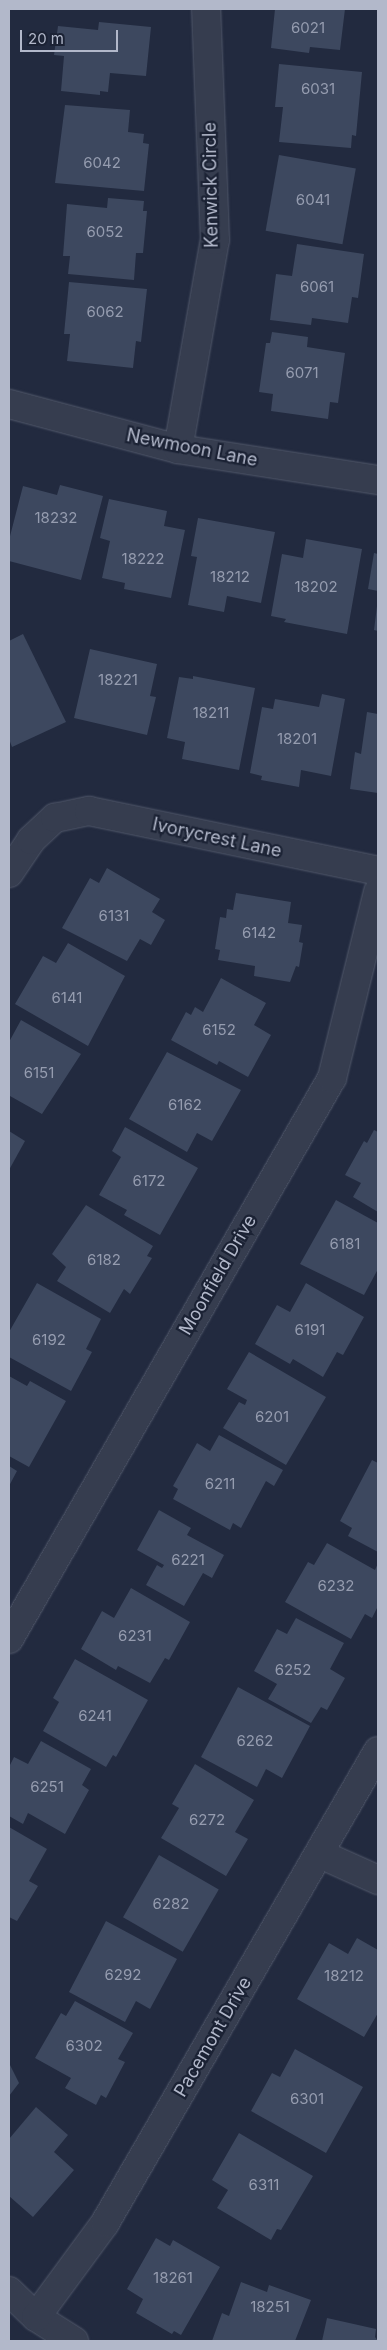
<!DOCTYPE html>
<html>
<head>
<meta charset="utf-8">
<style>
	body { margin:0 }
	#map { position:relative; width:387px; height:2350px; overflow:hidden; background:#222a3f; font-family:Inter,sans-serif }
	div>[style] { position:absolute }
	.building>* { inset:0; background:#3d485f; transform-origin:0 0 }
	.roads { filter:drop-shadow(0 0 1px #51586a) drop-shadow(0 0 1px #51586a) }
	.minor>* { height:28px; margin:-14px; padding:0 14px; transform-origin:14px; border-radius:14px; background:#363d4f }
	span { translate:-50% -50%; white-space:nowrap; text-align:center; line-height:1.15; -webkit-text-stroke:4.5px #1b2234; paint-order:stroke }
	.number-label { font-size:15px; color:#959caf }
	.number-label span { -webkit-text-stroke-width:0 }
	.street-label { font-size:18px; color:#b2b8ca }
	.frame { position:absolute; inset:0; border:10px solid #b2b8ca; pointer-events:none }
	.scale { position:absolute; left:20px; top:30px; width:98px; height:22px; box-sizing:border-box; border:2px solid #b2b8ca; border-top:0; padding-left:6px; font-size:15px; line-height:18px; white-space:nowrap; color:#b2b8ca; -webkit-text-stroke:4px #1b2234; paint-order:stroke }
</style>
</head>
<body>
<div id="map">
	<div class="building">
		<i style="clip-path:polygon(275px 9px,345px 9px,340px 50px,310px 47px,309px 53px,271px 48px)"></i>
		<i style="clip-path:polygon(99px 22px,151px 27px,146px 76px,110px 73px,108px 92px,100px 91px,100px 95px,61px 91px,64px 56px,54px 55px,58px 26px,98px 30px)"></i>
		<i style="clip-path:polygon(279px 64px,362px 72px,356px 136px,352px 135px,351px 148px,279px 142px,283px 107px,275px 107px)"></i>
		<i style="clip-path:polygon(65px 105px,130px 110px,128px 132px,144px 134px,143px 143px,149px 144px,144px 191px,55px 183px)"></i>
		<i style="left:279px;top:155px;width:78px;height:77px;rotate:10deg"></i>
		<i style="clip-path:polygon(108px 198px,144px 201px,143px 211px,147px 211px,143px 253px,136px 253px,134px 280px,68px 274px,70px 256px,63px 256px,67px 204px,107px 208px)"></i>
		<i style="clip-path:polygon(297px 244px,364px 254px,358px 298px,352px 297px,348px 323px,312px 318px,311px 325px,270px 320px,276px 274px,292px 276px)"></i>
		<i style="clip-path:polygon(69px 282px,147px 289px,141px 342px,136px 341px,133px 368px,67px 361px,70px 334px,64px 334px)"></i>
		<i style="clip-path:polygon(272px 332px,308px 337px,307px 347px,345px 353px,338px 403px,330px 402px,328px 419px,271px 411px,273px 394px,259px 392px,266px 343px,270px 343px)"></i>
		<i style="clip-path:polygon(60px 485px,103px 496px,81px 580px,9px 561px,9px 540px,23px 486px,57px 495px)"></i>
		<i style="clip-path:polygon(109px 499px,167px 511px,164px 526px,185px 530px,171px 598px,124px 589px,125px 583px,102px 578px,110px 541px,100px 538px)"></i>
		<i style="clip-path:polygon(198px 518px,275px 532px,261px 603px,227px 596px,224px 612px,188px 605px,197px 557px,191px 556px)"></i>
		<i style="clip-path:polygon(306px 539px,362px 549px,347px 634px,284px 622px,286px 619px,271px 616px,282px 554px,303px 558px)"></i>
		<i style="clip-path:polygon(374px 553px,378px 554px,378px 591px,368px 589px)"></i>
		<i style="clip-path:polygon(377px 606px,378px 606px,378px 631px,374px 630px)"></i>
		<i style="clip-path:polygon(23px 634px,66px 722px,12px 747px,9px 739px,9px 641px)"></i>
		<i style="clip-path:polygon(90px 649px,157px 664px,150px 696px,156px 697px,147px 735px,74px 718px)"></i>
		<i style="clip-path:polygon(193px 676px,255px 688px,239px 770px,182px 759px,185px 742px,167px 738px,179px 677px,193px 679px)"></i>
		<i style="clip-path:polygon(322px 694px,345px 699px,331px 776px,301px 770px,299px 787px,261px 780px,262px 776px,250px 773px,262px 707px,273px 709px,275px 699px,319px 707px)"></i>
		<i style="clip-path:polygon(367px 712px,378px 714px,378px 793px,350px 789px,355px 752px,361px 754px)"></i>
		<i style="clip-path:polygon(107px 868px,160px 899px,152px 912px,165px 920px,151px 945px,140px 939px,127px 961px,62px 928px,90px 878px,99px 883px)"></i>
		<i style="clip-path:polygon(236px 893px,291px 902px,288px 923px,302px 925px,299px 942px,303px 943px,299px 967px,296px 966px,290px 982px,254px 976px,255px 966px,218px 960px,220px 950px,215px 949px,220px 917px,226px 918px,227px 909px,233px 910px)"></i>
		<i style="clip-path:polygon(68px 943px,125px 976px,88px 1046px,15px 1004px,43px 956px,56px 963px)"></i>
		<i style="clip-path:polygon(221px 978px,266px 1003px,254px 1025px,271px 1035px,248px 1077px,219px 1061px,217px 1065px,171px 1040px,186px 1012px,191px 1015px,195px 1007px,203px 1012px)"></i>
		<i style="clip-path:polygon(21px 1020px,81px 1054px,42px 1114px,10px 1096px,9px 1098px,9px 1042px)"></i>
		<i style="clip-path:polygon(167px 1052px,241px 1090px,212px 1141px,197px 1133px,187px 1152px,129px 1119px)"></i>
		<i style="clip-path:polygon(125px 1127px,198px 1168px,160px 1235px,124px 1215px,127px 1210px,99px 1195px,121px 1157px,112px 1151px)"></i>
		<i style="clip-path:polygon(374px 1130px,378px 1132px,378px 1212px,353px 1197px,361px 1183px,345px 1175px,364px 1141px,367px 1143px)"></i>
		<i style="clip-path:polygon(9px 1131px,25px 1141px,9px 1170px)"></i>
		<i style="clip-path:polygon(336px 1200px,378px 1223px,378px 1269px,364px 1295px,300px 1264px)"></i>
		<i style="clip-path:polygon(86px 1205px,153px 1246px,147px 1256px,152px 1258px,130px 1294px,124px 1289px,110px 1313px,57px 1281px,66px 1267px,52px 1254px)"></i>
		<i style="clip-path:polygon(37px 1283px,101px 1319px,86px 1349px,92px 1352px,71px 1391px,9px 1357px,9px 1332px)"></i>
		<i style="clip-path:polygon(306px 1283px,364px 1317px,343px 1355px,337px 1352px,323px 1377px,293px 1359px,290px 1364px,255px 1344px,277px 1305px,290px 1312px)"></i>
		<i style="clip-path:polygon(249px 1352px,326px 1397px,286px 1465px,223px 1428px,239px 1402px,245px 1405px,247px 1400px,227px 1389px)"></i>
		<i style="clip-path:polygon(9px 1376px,27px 1386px,30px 1381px,66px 1401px,29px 1467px,9px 1456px)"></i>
		<i style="clip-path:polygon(219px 1435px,283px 1470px,274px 1486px,266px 1481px,241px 1528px,233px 1523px,230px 1530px,173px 1499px,178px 1489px,173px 1486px,197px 1443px,210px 1451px)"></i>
		<i style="clip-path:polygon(372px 1460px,378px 1463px,378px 1552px,348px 1536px,352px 1528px,340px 1521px)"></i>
		<i style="clip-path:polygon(9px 1466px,17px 1471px,9px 1486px)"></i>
		<i style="clip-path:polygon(159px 1510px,191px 1528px,187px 1535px,224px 1555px,212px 1578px,203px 1573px,184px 1606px,146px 1585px,157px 1565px,162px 1568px,164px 1565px,137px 1550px)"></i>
		<i style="clip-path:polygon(327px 1543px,375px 1570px,378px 1563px,378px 1606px,372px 1618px,365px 1614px,351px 1639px,285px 1602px,308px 1562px,314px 1565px)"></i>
		<i style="clip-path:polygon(131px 1588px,190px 1622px,169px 1660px,165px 1658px,150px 1683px,118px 1666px,116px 1670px,81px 1649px,102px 1611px,114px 1618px)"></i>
		<i style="clip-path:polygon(296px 1618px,344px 1643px,330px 1669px,345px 1678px,327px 1710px,321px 1707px,311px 1723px,268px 1699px,277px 1684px,254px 1671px,277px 1629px,287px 1634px)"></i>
		<i style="clip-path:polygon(75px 1659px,148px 1700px,116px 1757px,113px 1755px,106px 1767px,43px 1731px,59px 1702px,53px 1698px)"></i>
		<i style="clip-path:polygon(238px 1687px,310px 1726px,282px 1778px,266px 1769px,257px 1787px,201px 1757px)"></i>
		<i style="clip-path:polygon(41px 1741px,91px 1769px,82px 1785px,89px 1790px,65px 1834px,28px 1813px,23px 1824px,9px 1816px,9px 1767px,14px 1757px,28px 1764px)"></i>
		<i style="clip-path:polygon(195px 1764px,254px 1800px,235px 1832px,248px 1839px,226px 1876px,161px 1838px,179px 1808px,172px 1804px)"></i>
		<i style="clip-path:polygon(9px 1827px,47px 1849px,29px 1881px,38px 1886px,17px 1921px,9px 1917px)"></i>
		<i style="left:159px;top:1855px;width:69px;height:72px;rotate:30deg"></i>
		<i style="clip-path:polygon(106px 1921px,177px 1959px,150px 2009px,136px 2001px,125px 2022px,69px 1992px)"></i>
		<i style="clip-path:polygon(357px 1938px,378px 1950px,378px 2013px,364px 2037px,297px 1999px,329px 1943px,348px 1954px)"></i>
		<i style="clip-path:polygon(75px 2001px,133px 2033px,118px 2059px,125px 2062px,106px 2098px,101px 2095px,96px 2105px,65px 2088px,71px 2078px,35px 2058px,61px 2013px,66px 2016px)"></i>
		<i style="clip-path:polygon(295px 2049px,363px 2087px,326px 2153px,251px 2111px,272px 2073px,280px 2077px)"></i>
		<i style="clip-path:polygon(9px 2063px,19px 2083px,9px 2096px)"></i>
		<i style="clip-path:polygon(36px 2107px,68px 2135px,54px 2152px,74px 2170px,33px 2217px,9px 2196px,9px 2139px)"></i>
		<i style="clip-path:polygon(239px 2133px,313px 2176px,281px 2230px,277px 2229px,271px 2240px,217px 2208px,228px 2190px,212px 2180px)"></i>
		<i style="clip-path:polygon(156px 2238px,170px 2246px,173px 2240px,220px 2267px,181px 2335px,174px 2331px,172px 2334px,136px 2313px,143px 2299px,127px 2289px)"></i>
		<i style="clip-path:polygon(241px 2282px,267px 2292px,269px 2285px,311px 2300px,295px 2341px,212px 2341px,222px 2313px,229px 2316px)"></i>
		<i style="clip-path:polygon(327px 2318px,376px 2329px,375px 2337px,378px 2341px,322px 2341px)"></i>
	</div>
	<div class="roads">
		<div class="minor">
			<i style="left:9px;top:404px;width:175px;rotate:14.9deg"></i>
			<i style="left:178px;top:449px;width:202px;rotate:8.8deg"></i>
			<i style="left:178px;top:449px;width:212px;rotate:-80deg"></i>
			<i style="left:215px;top:240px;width:231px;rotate:-92.2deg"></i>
			<i style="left:9px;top:873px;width:40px;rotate:-56deg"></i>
			<i style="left:31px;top:840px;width:33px;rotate:-43deg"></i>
			<i style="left:55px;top:818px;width:35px;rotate:-12deg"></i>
			<i style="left:89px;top:811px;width:295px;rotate:11.7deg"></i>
			<i style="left:9px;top:1639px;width:647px;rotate:-60.07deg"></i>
			<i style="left:332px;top:1078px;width:192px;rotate:-76.1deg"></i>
			<i style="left:320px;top:1854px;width:64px;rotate:24.1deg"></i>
			<i style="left:9px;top:2291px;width:37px;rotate:44deg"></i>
			<i style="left:36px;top:2317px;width:45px;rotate:32.3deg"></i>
			<i style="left:36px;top:2317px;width:117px;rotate:-53.7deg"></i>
			<i style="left:105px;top:2223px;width:545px;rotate:-59.96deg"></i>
		</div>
	</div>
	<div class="number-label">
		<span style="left:308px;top:28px">6021</span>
		<span style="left:318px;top:89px">6031</span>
		<span style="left:102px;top:163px">6042</span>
		<span style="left:313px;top:200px">6041</span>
		<span style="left:105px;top:232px">6052</span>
		<span style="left:317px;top:287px">6061</span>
		<span style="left:105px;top:312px">6062</span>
		<span style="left:302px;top:373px">6071</span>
		<span style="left:56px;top:518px">18232</span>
		<span style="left:143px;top:559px">18222</span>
		<span style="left:230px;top:577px">18212</span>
		<span style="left:316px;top:587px">18202</span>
		<span style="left:118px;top:680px">18221</span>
		<span style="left:211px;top:713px">18211</span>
		<span style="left:297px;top:739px">18201</span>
		<span style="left:114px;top:916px">6131</span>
		<span style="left:259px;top:933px">6142</span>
		<span style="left:67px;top:998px">6141</span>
		<span style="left:219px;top:1030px">6152</span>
		<span style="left:39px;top:1073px">6151</span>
		<span style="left:185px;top:1105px">6162</span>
		<span style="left:149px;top:1181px">6172</span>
		<span style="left:345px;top:1244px">6181</span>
		<span style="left:104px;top:1260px">6182</span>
		<span style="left:310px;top:1330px">6191</span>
		<span style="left:49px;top:1340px">6192</span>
		<span style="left:272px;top:1417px">6201</span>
		<span style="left:220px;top:1484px">6211</span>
		<span style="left:188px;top:1560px">6221</span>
		<span style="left:336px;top:1586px">6232</span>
		<span style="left:135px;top:1636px">6231</span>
		<span style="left:293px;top:1670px">6252</span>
		<span style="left:95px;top:1716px">6241</span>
		<span style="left:255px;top:1741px">6262</span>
		<span style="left:47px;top:1787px">6251</span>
		<span style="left:207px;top:1820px">6272</span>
		<span style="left:171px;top:1904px">6282</span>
		<span style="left:123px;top:1975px">6292</span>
		<span style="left:344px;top:1976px">18212</span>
		<span style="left:84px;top:2046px">6302</span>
		<span style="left:307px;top:2099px">6301</span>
		<span style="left:264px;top:2185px">6311</span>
		<span style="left:173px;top:2278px">18261</span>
		<span style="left:270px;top:2307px">18251</span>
	</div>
	<div class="street-label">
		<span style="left:211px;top:185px;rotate:-91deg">Kenwick Circle</span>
		<span style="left:192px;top:448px;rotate:11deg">Newmoon Lane</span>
		<span style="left:217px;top:838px;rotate:12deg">Ivorycrest Lane</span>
		<span style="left:218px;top:1275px;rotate:-60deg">Moonfield Drive</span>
		<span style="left:213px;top:2037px;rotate:-60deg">Pacemont Drive</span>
	</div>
	<div class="frame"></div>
	<div class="scale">20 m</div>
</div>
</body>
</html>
